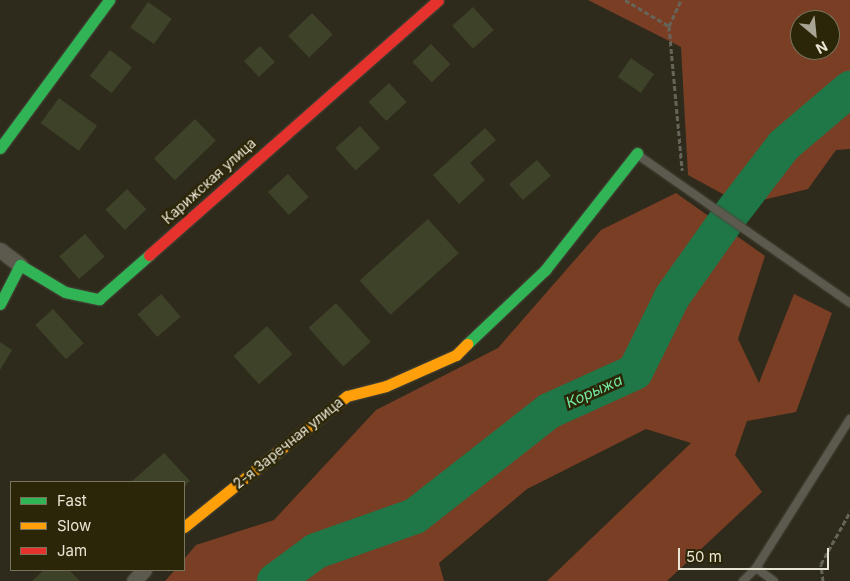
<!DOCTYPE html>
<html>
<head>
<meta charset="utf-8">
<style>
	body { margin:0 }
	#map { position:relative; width:850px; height:581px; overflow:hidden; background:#2e2b1c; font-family:Inter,sans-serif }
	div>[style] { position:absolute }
	.green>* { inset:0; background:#7a3e25 }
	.river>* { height:36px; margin:-18px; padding:0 18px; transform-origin:18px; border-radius:18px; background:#1f7747 }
	.building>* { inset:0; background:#3e4228; transform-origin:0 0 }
	.path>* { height:3px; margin-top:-1.5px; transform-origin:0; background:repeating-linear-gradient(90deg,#666459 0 5px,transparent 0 7.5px) }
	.roads { filter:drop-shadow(0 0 1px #484539) drop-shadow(0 0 1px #484539) }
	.lane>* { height:8px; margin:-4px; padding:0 4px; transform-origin:4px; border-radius:4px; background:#5c5a4e }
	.street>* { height:15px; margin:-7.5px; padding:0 7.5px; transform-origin:7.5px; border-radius:7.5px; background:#5c5a4e }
	.fast>* { height:11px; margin:-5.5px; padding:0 5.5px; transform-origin:5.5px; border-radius:5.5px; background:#30b455 }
	.slow>* { height:11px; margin:-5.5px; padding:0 5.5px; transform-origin:5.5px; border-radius:5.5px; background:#ff9f0a }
	.jam>* { height:11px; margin:-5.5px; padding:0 5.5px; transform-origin:5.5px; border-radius:5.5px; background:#e5322d }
	span { translate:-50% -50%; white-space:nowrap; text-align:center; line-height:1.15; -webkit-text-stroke:5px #2c2609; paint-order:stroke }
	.street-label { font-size:14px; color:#e9e6d5 }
	.water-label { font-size:15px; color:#73eaa1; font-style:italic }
	.legend { position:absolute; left:10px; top:481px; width:175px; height:90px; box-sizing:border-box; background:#2c2609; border:1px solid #78735b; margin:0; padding:6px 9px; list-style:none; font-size:15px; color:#e9e6d5 }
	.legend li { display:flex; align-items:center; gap:10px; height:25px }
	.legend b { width:25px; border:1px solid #78735b }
	.north { position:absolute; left:790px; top:10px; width:50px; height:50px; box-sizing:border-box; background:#2c2609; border:1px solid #78735b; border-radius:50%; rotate:152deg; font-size:14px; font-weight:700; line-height:20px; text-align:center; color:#e9e6d5 }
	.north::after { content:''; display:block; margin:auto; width:18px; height:22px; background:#a8a594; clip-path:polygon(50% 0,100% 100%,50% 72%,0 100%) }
	.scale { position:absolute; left:678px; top:548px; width:151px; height:22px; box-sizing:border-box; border:2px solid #e9e6d5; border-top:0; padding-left:6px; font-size:15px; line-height:18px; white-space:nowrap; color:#e9e6d5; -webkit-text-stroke:4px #2c2609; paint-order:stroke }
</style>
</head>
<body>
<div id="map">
	<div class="green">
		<i style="clip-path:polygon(evenodd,588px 0,850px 0,850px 149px,836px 150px,808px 189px,743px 205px,688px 175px,681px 47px,588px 0,800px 20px,830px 20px,830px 50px,800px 50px,800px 20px)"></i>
		<i style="clip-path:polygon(676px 193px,765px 256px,738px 339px,759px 383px,794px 294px,832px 313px,796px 412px,747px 421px,735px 455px,762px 492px,667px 581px,547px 581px,691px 443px,646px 429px,527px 489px,439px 563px,444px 581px,165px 581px,175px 570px,184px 570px,184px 559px,196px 545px,274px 520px,376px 410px,498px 348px,601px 230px)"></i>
	</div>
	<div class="river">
		<i style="left:275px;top:581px;width:51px;rotate:-36.2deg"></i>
		<i style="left:316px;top:551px;width:105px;rotate:-19.5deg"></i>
		<i style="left:415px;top:516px;width:170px;rotate:-38.1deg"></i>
		<i style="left:549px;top:411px;width:94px;rotate:-24.4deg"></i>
		<i style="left:635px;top:372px;width:84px;rotate:-63.7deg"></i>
		<i style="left:672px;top:297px;width:97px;rotate:-54.7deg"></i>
		<i style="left:728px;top:218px;width:92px;rotate:-52.5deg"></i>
		<i style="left:784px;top:145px;width:87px;rotate:-40.3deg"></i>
	</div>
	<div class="building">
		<i style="left:148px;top:2px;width:29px;height:31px;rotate:35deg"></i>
		<i style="left:473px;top:7px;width:31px;height:28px;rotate:48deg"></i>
		<i style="left:312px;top:13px;width:30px;height:33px;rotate:46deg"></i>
		<i style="left:431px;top:44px;width:28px;height:26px;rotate:46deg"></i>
		<i style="left:260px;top:46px;width:22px;height:22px;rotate:47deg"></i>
		<i style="left:110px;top:50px;width:28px;height:33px;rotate:38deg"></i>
		<i style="left:631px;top:58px;width:28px;height:23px;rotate:35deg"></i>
		<i style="left:389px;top:83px;width:26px;height:28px;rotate:47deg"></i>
		<i style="left:59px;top:98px;width:47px;height:31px;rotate:36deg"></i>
		<i style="left:195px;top:119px;width:30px;height:57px;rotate:46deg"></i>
		<i style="left:360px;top:126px;width:30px;height:33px;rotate:48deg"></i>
		<i style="clip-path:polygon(485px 128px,496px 140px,470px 163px,485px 180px,459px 204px,433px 175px)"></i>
		<i style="left:537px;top:160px;width:21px;height:37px;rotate:49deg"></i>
		<i style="left:288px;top:174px;width:31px;height:27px;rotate:48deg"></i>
		<i style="left:127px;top:189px;width:28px;height:30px;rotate:46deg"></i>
		<i style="left:428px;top:219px;width:46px;height:92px;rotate:48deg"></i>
		<i style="left:85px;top:234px;width:30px;height:34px;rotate:49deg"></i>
		<i style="left:161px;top:294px;width:30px;height:31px;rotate:49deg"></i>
		<i style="left:336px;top:303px;width:52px;height:37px;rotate:48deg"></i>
		<i style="left:53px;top:309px;width:46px;height:24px;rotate:48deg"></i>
		<i style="left:267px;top:326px;width:38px;height:45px;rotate:48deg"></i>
		<i style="clip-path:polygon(0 342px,12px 350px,0 370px)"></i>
		<i style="clip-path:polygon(164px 453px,190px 481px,184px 487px,184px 482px,131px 482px)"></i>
		<i style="clip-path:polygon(44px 570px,69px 570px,80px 581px,32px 581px)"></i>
	</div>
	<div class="path">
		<i style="left:625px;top:0;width:51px;rotate:30.6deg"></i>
		<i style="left:669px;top:26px;width:145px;rotate:84.8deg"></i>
		<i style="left:669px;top:26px;width:29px;rotate:-65deg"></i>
		<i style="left:823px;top:581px;width:17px;rotate:-97deg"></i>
		<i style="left:821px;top:564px;width:60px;rotate:-60.9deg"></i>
	</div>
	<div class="roads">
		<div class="lane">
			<i style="left:638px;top:155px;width:259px;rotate:34.9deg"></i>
			<i style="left:756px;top:568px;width:22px;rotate:36deg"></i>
			<i style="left:743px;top:581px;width:18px;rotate:-45deg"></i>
			<i style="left:756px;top:568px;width:176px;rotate:-57.8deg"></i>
		</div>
		<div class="street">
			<i style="left:0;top:250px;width:25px;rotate:37deg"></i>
			<i style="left:134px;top:581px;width:15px;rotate:-48deg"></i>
		</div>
		<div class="fast">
			<i style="left:0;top:148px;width:184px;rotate:-53.6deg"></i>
			<i style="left:0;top:304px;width:44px;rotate:-62.9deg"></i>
			<i style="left:20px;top:265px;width:52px;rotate:31deg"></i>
			<i style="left:65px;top:292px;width:35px;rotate:12deg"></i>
			<i style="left:99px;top:299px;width:67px;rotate:-41.3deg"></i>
			<i style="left:467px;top:344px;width:108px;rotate:-43.5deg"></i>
			<i style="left:545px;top:270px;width:149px;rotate:-51.8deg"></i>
		</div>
		<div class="slow">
			<i style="left:184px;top:527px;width:209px;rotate:-38.8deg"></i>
			<i style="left:347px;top:396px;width:40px;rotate:-14.4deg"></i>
			<i style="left:386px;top:386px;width:77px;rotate:-23.9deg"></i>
			<i style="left:456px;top:355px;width:16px;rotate:-45deg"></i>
		</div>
		<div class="jam">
			<i style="left:149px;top:255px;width:385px;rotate:-41.4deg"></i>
		</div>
	</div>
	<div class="street-label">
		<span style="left:209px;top:181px;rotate:-42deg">Карижская улица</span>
		<span style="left:288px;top:443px;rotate:-39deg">2-я Заречная улица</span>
	</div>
	<div class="water-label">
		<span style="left:594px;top:391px;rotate:-24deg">Корыжа</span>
	</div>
	<ul class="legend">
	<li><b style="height:6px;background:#30b455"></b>Fast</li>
	<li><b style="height:6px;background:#ff9f0a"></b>Slow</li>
	<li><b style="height:6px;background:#e5322d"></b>Jam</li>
	</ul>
	<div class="north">N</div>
	<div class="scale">50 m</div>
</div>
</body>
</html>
